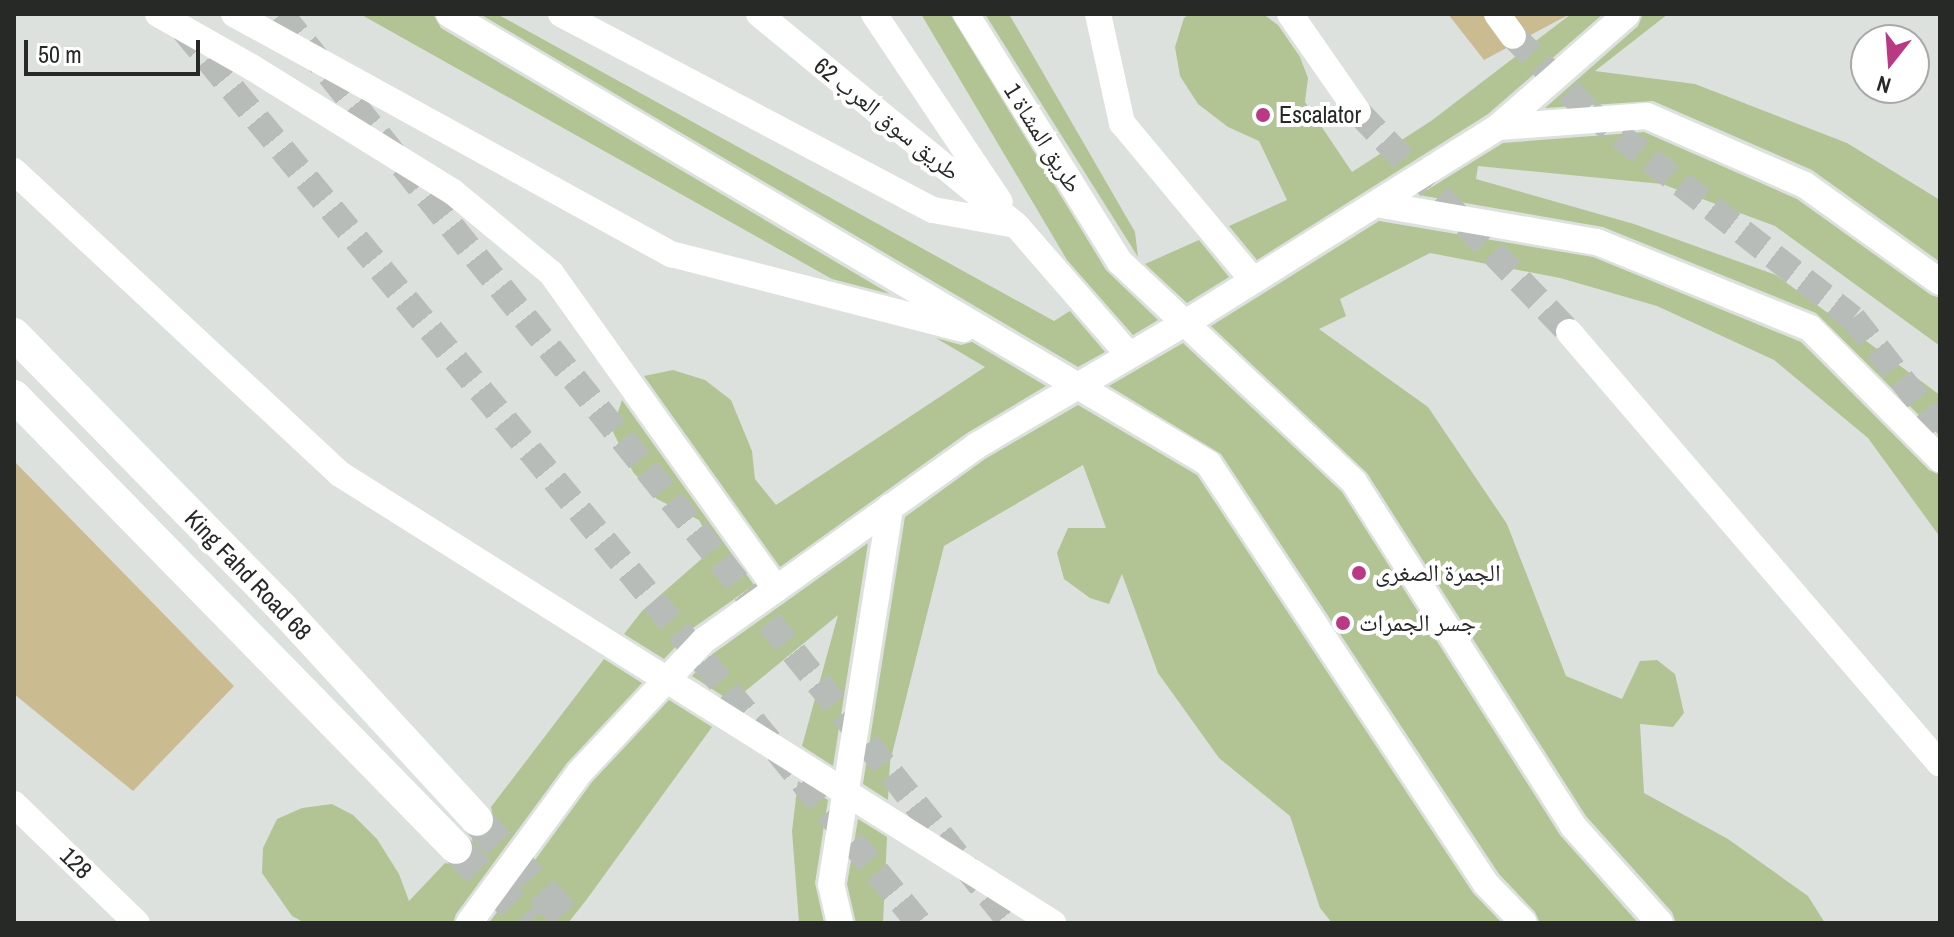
<!DOCTYPE html>
<html>
<head>
<meta charset="utf-8">
<style>
	body { margin:0 }
	#map { position:relative; width:1954px; height:937px; overflow:hidden; background:#dce1de; font-family:"Archivo Narrow","Noto Naskh Arabic",sans-serif }
	div>[style] { position:absolute }
	.green>* { inset:0; background:#cabb90 }
	.building>* { inset:0; background:#b2c493 }
	.minor-tunnel>* { height:26px; margin-top:-13px; transform-origin:0; background:repeating-linear-gradient(90deg,#b8bcb9 0 26px,transparent 0 39px) }
	.major-tunnel>* { height:32px; margin-top:-16px; transform-origin:0; background:repeating-linear-gradient(90deg,#b8bcb9 0 32px,transparent 0 48px) }
	.minor>* { height:26px; margin:-13px; padding:0 13px; transform-origin:13px; border-radius:13px; background:#fff }
	.major>* { height:32px; margin:-16px; padding:0 16px; transform-origin:16px; border-radius:16px; background:#fff }
	.dots>* { width:22px; height:22px; translate:-50% -50%; box-sizing:border-box; border:4px solid #fff; border-radius:50% }
	span { translate:-50% -50%; white-space:nowrap; text-align:center; line-height:1.15; -webkit-text-stroke:8px #fff; paint-order:stroke }
	.poi-label { font-size:24px; color:#272927 }
	.left { translate:0 -50%; text-align:left }
	.street-label { font-size:24px; color:#272927 }
	.frame { position:absolute; inset:0; border:16px solid #272927; pointer-events:none }
	.north { position:absolute; left:1850px; top:24px; width:80px; height:80px; box-sizing:border-box; background:#fff; border:2px solid #a9a9a9; border-radius:50%; rotate:197deg; font-size:22px; font-weight:700; line-height:32px; text-align:center; color:#272927 }
	.north::after { content:''; display:block; margin:auto; width:28px; height:36px; background:#b93985; clip-path:polygon(50% 0,100% 100%,50% 72%,0 100%) }
	.scale { position:absolute; left:24px; top:40px; width:176px; height:36px; box-sizing:border-box; border:4px solid #272927; border-top:0; padding-left:10px; font-size:24px; line-height:28px; white-space:nowrap; color:#272927; -webkit-text-stroke:6px #fff; paint-order:stroke }
</style>
</head>
<body>
<div id="map">
	<div class="green">
		<i style="clip-path:polygon(1448px 14px,1570px 14px,1484px 60px)"></i>
		<i style="clip-path:polygon(14px 461px,234px 686px,133px 791px,14px 694px)"></i>
	</div>
	<div class="building">
		<i style="clip-path:polygon(360px 14px,433px 14px,441px 28px,890px 294px,832px 279px)"></i>
		<i style="clip-path:polygon(480px 14px,497px 14px,1054px 321px,1070px 311px,1105px 352px,1078px 367px)"></i>
		<i style="clip-path:polygon(921px 14px,950px 14px,1106px 270px,1158px 320px,1133px 335px,1067px 260px)"></i>
		<i style="clip-path:polygon(985px 14px,1009px 14px,1135px 232px,1138px 257px)"></i>
		<i style="clip-path:polygon(1189px 14px,1263px 14px,1278px 25px,1300px 57px,1308px 78px,1305px 102px,1352px 172px,1431px 121px,1571px 14px,1603px 14px,1488px 114px,1257px 260px,1229px 226px,1287px 200px,1259px 141px,1228px 127px,1198px 104px,1180px 76px,1175px 47px,1184px 18px)"></i>
		<i style="clip-path:polygon(1643px 14px,1668px 14px,1595px 71px,1695px 84px,1847px 143px,1940px 200px,1940px 262px,1812px 170px,1653px 101px,1545px 108px,1638px 26px)"></i>
		<i style="clip-path:polygon(1644px 132px,1797px 199px,1931px 295px,1940px 298px,1940px 346px,1775px 226px,1662px 184px,1478px 166px,1476px 179px,1634px 224px,1776px 275px,1940px 395px,1940px 436px,1816px 313px,1603px 227px,1419px 195px,1503px 143px)"></i>
		<i style="clip-path:polygon(1379px 221px,1593px 257px,1801px 342px,1929px 470px,1940px 475px,1940px 537px,1868px 438px,1774px 360px,1657px 306px,1560px 278px,1430px 253px,1340px 299px,1346px 316px,1319px 329px,1428px 407px,1507px 524px,1566px 676px,1622px 699px,1640px 661px,1657px 660px,1675px 674px,1684px 713px,1673px 727px,1640px 724px,1644px 793px,1728px 839px,1808px 896px,1825px 923px,1676px 923px,1672px 912px,1586px 816px,1367px 473px,1211px 326px)"></i>
		<i style="clip-path:polygon(1199px 240px,1229px 277px,1187px 303px,1145px 264px)"></i>
		<i style="clip-path:polygon(936px 338px,961px 345px,972px 342px,1046px 386px,967px 433px,780px 567px,644px 376px,673px 370px,705px 380px,731px 400px,752px 451px,755px 479px,776px 505px,985px 367px)"></i>
		<i style="clip-path:polygon(1183px 343px,1342px 492px,1560px 835px,1638px 923px,1540px 923px,1535px 912px,1499px 874px,1221px 454px,1109px 386px)"></i>
		<i style="clip-path:polygon(622px 400px,754px 585px,693px 628px,664px 659px,624px 634px,642px 611px,714px 548px,699px 520px,657px 499px,633px 472px,612px 430px)"></i>
		<i style="clip-path:polygon(1078px 405px,1197px 475px,1473px 893px,1502px 923px,1332px 923px,1320px 908px,1290px 816px,1219px 758px,1158px 673px,1122px 574px,1109px 604px,1090px 598px,1064px 579px,1057px 553px,1068px 528px,1106px 528px,1083px 465px,944px 546px,890px 762px,888px 800px,863px 784px,905px 517px,985px 459px)"></i>
		<i style="clip-path:polygon(868px 543px,833px 766px,802px 746px,838px 615px,732px 702px,692px 676px,714px 653px)"></i>
		<i style="clip-path:polygon(604px 659px,642px 683px,567px 763px,456px 914px,453px 923px,305px 923px,292px 916px,262px 873px,263px 848px,277px 819px,302px 808px,332px 804px,353px 815px,377px 839px,399px 874px,409px 901px,445px 863px,460px 866px,470px 861px,474px 852px,472px 838px,482px 838px,495px 826px,491px 807px)"></i>
		<i style="clip-path:polygon(669px 700px,712px 727px,587px 899px,568px 923px,489px 923px,592px 782px)"></i>
		<i style="clip-path:polygon(798px 781px,828px 800px,815px 883px,824px 923px,799px 923px,792px 831px)"></i>
		<i style="clip-path:polygon(858px 819px,887px 837px,883px 923px,856px 923px,847px 884px)"></i>
	</div>
	<div class="minor-tunnel">
		<i style="left:281px;top:14px;width:1166px;rotate:51.23deg"></i>
		<i style="left:183px;top:29px;width:1158px;rotate:50.54deg"></i>
		<i style="left:1513px;top:36px;width:107px;rotate:45deg"></i>
		<i style="left:1589px;top:112px;width:335px;rotate:38deg"></i>
		<i style="left:1853px;top:318px;width:140px;rotate:51.7deg"></i>
		<i style="left:1358px;top:112px;width:305px;rotate:46.2deg"></i>
	</div>
	<div class="major-tunnel">
		<i style="left:477px;top:820px;width:139px;rotate:47.6deg"></i>
		<i style="left:456px;top:848px;width:105px;rotate:45.4deg"></i>
	</div>
	<div class="minor">
		<i style="left:158px;top:14px;width:109px;rotate:29.6deg"></i>
		<i style="left:253px;top:68px;width:235px;rotate:31.8deg"></i>
		<i style="left:453px;top:192px;width:127px;rotate:39.6deg"></i>
		<i style="left:551px;top:273px;width:388px;rotate:54.5deg"></i>
		<i style="left:234px;top:14px;width:499px;rotate:28.8deg"></i>
		<i style="left:671px;top:254px;width:302px;rotate:14.4deg"></i>
		<i style="left:449px;top:14px;width:882px;rotate:30.61deg"></i>
		<i style="left:1208px;top:463px;width:505px;rotate:56.56deg"></i>
		<i style="left:1486px;top:884px;width:54px;rotate:45.7deg"></i>
		<i style="left:561px;top:14px;width:420px;rotate:27.8deg"></i>
		<i style="left:933px;top:210px;width:84px;rotate:10.2deg"></i>
		<i style="left:1016px;top:225px;width:172px;rotate:49deg"></i>
		<i style="left:759px;top:14px;width:328px;rotate:39.4deg"></i>
		<i style="left:874px;top:14px;width:226px;rotate:56.2deg"></i>
		<i style="left:966px;top:14px;width:292px;rotate:58.2deg"></i>
		<i style="left:1120px;top:262px;width:321px;rotate:43.2deg"></i>
		<i style="left:1354px;top:482px;width:408px;rotate:57.5deg"></i>
		<i style="left:1573px;top:826px;width:130px;rotate:48.1deg"></i>
		<i style="left:1098px;top:14px;width:112px;rotate:77.6deg"></i>
		<i style="left:1122px;top:123px;width:203px;rotate:50.2deg"></i>
		<i style="left:1290px;top:14px;width:119px;rotate:55.2deg"></i>
		<i style="left:1497px;top:14px;width:27px;rotate:54deg"></i>
		<i style="left:1498px;top:127px;width:171px;rotate:-41.2deg"></i>
		<i style="left:14px;top:171px;width:445px;rotate:42.9deg"></i>
		<i style="left:340px;top:474px;width:843px;rotate:32.2deg"></i>
		<i style="left:1376px;top:204px;width:224px;rotate:9.8deg"></i>
		<i style="left:1597px;top:242px;width:230px;rotate:22deg"></i>
		<i style="left:1810px;top:328px;width:185px;rotate:45.2deg"></i>
		<i style="left:1569px;top:332px;width:569px;rotate:49.34deg"></i>
		<i style="left:14px;top:804px;width:171px;rotate:44.1deg"></i>
		<i style="left:469px;top:923px;width:187px;rotate:-53.7deg"></i>
		<i style="left:580px;top:772px;width:180px;rotate:-46.8deg"></i>
		<i style="left:703px;top:641px;width:335px;rotate:-35.5deg"></i>
		<i style="left:976px;top:446px;width:260px;rotate:-30.5deg"></i>
		<i style="left:1200px;top:314px;width:352px;rotate:-32.1deg"></i>
		<i style="left:1498px;top:127px;width:149px;rotate:-4.2deg"></i>
		<i style="left:1647px;top:116px;width:172px;rotate:23.6deg"></i>
		<i style="left:1805px;top:185px;width:166px;rotate:35.7deg"></i>
		<i style="left:840px;top:923px;width:39px;rotate:-103deg"></i>
		<i style="left:831px;top:885px;width:383px;rotate:-81.1deg"></i>
	</div>
	<div class="major">
		<i style="left:14px;top:334px;width:386px;rotate:45.6deg"></i>
		<i style="left:284px;top:610px;width:285px;rotate:47.4deg"></i>
		<i style="left:14px;top:396px;width:632px;rotate:45.64deg"></i>
	</div>
	<div class="dots">
		<i style="left:1263px;top:115px;background:#b93985"></i>
		<i style="left:1359px;top:573px;background:#b93985"></i>
		<i style="left:1343px;top:623px;background:#b93985"></i>
	</div>
	<div class="poi-label">
		<span class="left" style="left:1279px;top:115px">Escalator</span>
		<span class="left" style="left:1375px;top:573px">الجمرة الصغرى</span>
		<span class="left" style="left:1359px;top:623px">جسر الجمرات</span>
	</div>
	<div class="street-label">
		<span style="left:887px;top:119px;rotate:39deg">طريق سوق العرب 62</span>
		<span style="left:1043px;top:138px;rotate:58deg">طريق المشاة 1</span>
		<span style="left:248px;top:575px;rotate:46deg">King Fahd Road 68</span>
		<span style="left:76px;top:863px;rotate:44deg">128</span>
	</div>
	<div class="frame"></div>
	<div class="north">N</div>
	<div class="scale">50 m</div>
</div>
</body>
</html>
